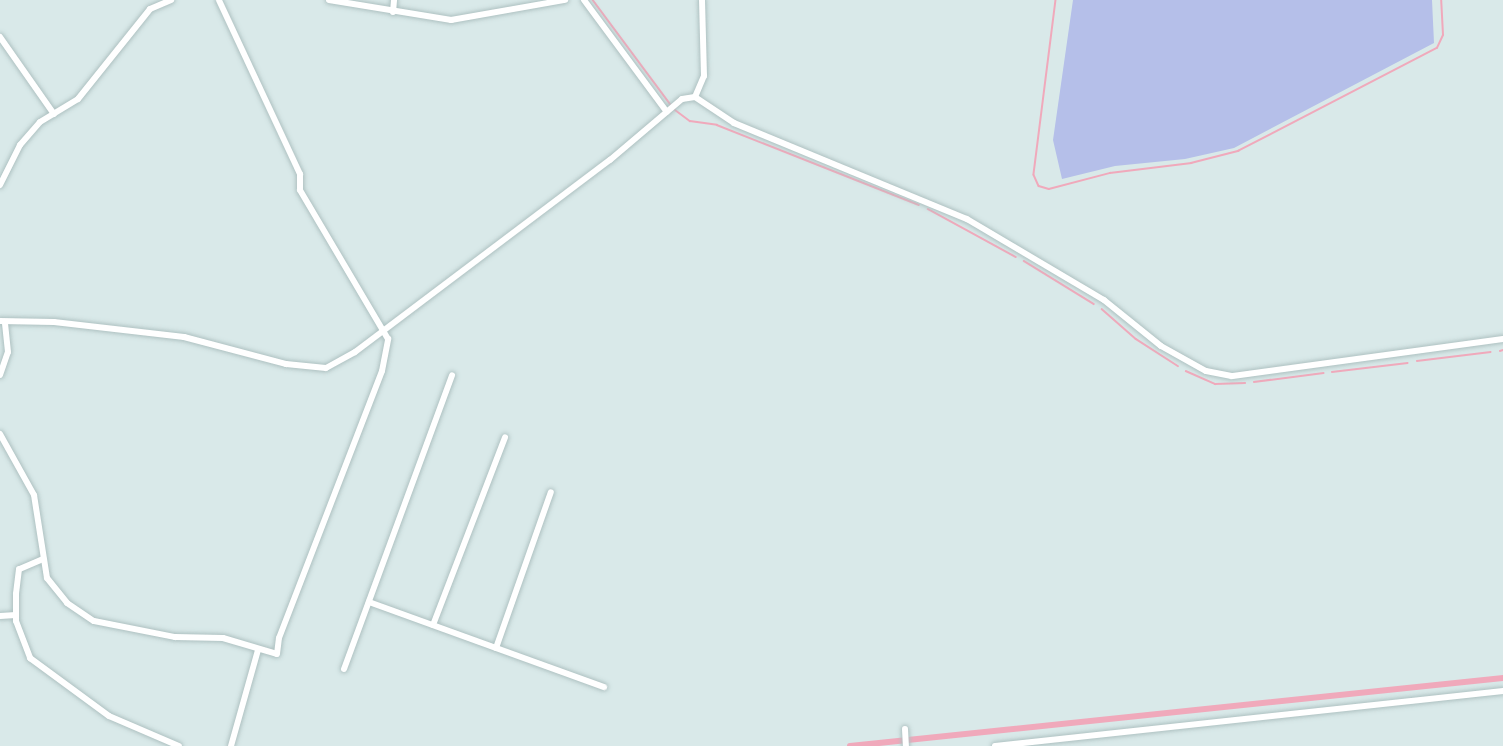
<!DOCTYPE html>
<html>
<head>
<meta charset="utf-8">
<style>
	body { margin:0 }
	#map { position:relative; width:1503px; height:746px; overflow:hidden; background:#ebf5f5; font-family:"Source Sans 3",sans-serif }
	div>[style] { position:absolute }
	.residential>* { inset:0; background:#d9e9e9; transform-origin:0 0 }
	.green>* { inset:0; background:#b5bfe9 }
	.stream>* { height:1.5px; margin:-0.75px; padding:0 0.75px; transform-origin:0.75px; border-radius:0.75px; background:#f0a9bb }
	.canal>* { height:6px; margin:-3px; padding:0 3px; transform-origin:3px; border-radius:3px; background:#f0a9bb }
	.roads { filter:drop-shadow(0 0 2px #aec1c1) drop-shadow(0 0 2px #aec1c1) }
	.minor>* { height:6px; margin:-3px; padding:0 3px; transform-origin:3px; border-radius:3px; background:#fff }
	span { translate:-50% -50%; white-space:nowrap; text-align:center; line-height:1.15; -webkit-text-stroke:4.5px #fff; paint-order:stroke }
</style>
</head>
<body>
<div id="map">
	<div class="residential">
		<i style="left:0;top:0;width:1503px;height:746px"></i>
	</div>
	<div class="green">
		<i style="clip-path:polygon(1073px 0,1432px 0,1434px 43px,1234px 148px,1185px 159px,1115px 166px,1062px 179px,1053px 140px)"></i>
	</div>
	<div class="stream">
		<i style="left:593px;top:0;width:131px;rotate:53.4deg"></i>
		<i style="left:1056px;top:0;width:176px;rotate:97.2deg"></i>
		<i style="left:1034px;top:175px;width:12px;rotate:66deg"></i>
		<i style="left:1039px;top:186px;width:10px;rotate:17deg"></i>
		<i style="left:1049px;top:189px;width:63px;rotate:-14.7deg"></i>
		<i style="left:1110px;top:173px;width:82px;rotate:-7deg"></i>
		<i style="left:1191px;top:163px;width:49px;rotate:-14.3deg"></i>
		<i style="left:1238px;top:151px;width:224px;rotate:-27.4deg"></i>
		<i style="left:1437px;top:48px;width:14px;rotate:-65deg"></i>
		<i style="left:1443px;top:35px;width:35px;rotate:-93deg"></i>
		<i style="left:674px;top:109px;width:20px;rotate:37deg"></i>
		<i style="left:690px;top:121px;width:27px;rotate:8deg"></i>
		<i style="left:717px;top:125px;width:217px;rotate:21.6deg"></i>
		<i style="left:928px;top:209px;width:100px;rotate:28.6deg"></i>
		<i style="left:1024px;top:261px;width:82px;rotate:31.6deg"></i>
		<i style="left:1102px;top:309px;width:45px;rotate:41.4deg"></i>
		<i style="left:1136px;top:339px;width:50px;rotate:32.7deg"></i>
		<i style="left:1500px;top:351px;width:3px;rotate:-18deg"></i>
		<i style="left:1417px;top:361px;width:74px;rotate:-7deg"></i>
		<i style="left:1186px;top:371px;width:32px;rotate:24deg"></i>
		<i style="left:1215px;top:384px;width:30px;rotate:-2deg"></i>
		<i style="left:1332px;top:372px;width:76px;rotate:-6.8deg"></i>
		<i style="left:1254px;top:382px;width:70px;rotate:-7.4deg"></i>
	</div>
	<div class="canal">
		<i style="left:850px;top:746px;width:657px;rotate:-5.95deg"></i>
	</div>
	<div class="roads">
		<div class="minor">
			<i style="left:329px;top:0;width:124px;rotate:9.3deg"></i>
			<i style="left:451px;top:20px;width:116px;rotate:-10deg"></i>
			<i style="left:584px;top:0;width:139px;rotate:53.5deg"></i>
			<i style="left:393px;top:12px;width:12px;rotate:-85deg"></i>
			<i style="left:0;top:37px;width:94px;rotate:55deg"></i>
			<i style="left:695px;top:97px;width:47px;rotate:33.7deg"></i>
			<i style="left:734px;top:123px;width:252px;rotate:22.4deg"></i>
			<i style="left:967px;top:219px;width:159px;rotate:30.6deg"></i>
			<i style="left:1104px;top:300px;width:73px;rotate:38.9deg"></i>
			<i style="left:1161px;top:346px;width:51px;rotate:29.1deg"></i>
			<i style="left:1206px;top:371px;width:26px;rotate:11deg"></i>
			<i style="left:1232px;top:376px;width:274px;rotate:-7.8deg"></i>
			<i style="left:695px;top:97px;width:23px;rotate:-67deg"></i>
			<i style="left:704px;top:76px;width:76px;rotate:-91.5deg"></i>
			<i style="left:0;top:185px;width:45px;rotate:-63.4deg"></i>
			<i style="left:20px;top:145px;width:30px;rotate:-49deg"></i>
			<i style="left:40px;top:122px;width:44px;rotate:-31.2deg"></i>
			<i style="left:78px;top:99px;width:115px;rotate:-51.3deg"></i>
			<i style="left:150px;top:9px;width:23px;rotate:-23deg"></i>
			<i style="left:0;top:321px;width:54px;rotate:1.1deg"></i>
			<i style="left:54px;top:322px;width:131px;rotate:6.6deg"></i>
			<i style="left:184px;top:337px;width:106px;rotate:14.8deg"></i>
			<i style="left:286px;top:364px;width:40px;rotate:5.7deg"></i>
			<i style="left:326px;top:368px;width:33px;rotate:-29deg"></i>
			<i style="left:355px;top:352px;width:319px;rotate:-37deg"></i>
			<i style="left:610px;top:160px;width:94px;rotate:-40.3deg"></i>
			<i style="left:682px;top:99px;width:13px;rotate:-9deg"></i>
			<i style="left:0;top:375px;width:24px;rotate:-71deg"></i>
			<i style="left:8px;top:352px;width:29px;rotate:-96deg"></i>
			<i style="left:0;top:434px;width:70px;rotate:60.9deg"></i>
			<i style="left:34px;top:495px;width:84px;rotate:81.1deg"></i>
			<i style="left:47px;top:578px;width:32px;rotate:51deg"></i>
			<i style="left:67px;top:603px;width:32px;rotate:34deg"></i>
			<i style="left:94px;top:621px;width:83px;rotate:11.2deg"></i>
			<i style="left:175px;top:637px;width:48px;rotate:1.2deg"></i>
			<i style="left:223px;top:638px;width:56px;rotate:16.5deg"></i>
			<i style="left:277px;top:654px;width:16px;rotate:-83deg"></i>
			<i style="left:279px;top:638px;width:286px;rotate:-68.9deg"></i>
			<i style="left:382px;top:371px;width:33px;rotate:-79deg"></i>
			<i style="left:388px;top:339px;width:173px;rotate:-120.6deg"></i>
			<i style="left:300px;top:190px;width:16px;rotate:-90deg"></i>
			<i style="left:300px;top:174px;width:192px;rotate:-115deg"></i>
			<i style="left:43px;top:559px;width:26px;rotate:157deg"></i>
			<i style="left:19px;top:569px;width:25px;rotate:97deg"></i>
			<i style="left:16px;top:594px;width:27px;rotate:90deg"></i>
			<i style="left:16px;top:621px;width:40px;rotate:69deg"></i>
			<i style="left:30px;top:658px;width:98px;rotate:36.3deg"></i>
			<i style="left:109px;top:716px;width:76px;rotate:23.2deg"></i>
			<i style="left:369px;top:602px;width:250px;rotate:19.9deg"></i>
			<i style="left:0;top:616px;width:16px;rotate:-4deg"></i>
			<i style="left:433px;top:625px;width:201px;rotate:-69deg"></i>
			<i style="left:496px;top:648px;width:165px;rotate:-70.6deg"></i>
			<i style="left:344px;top:669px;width:313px;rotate:-69.8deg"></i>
			<i style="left:905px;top:729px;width:17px;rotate:87deg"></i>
			<i style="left:231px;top:746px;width:100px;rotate:-74.3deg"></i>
			<i style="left:995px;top:746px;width:511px;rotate:-6.18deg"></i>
		</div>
	</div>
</div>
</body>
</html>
